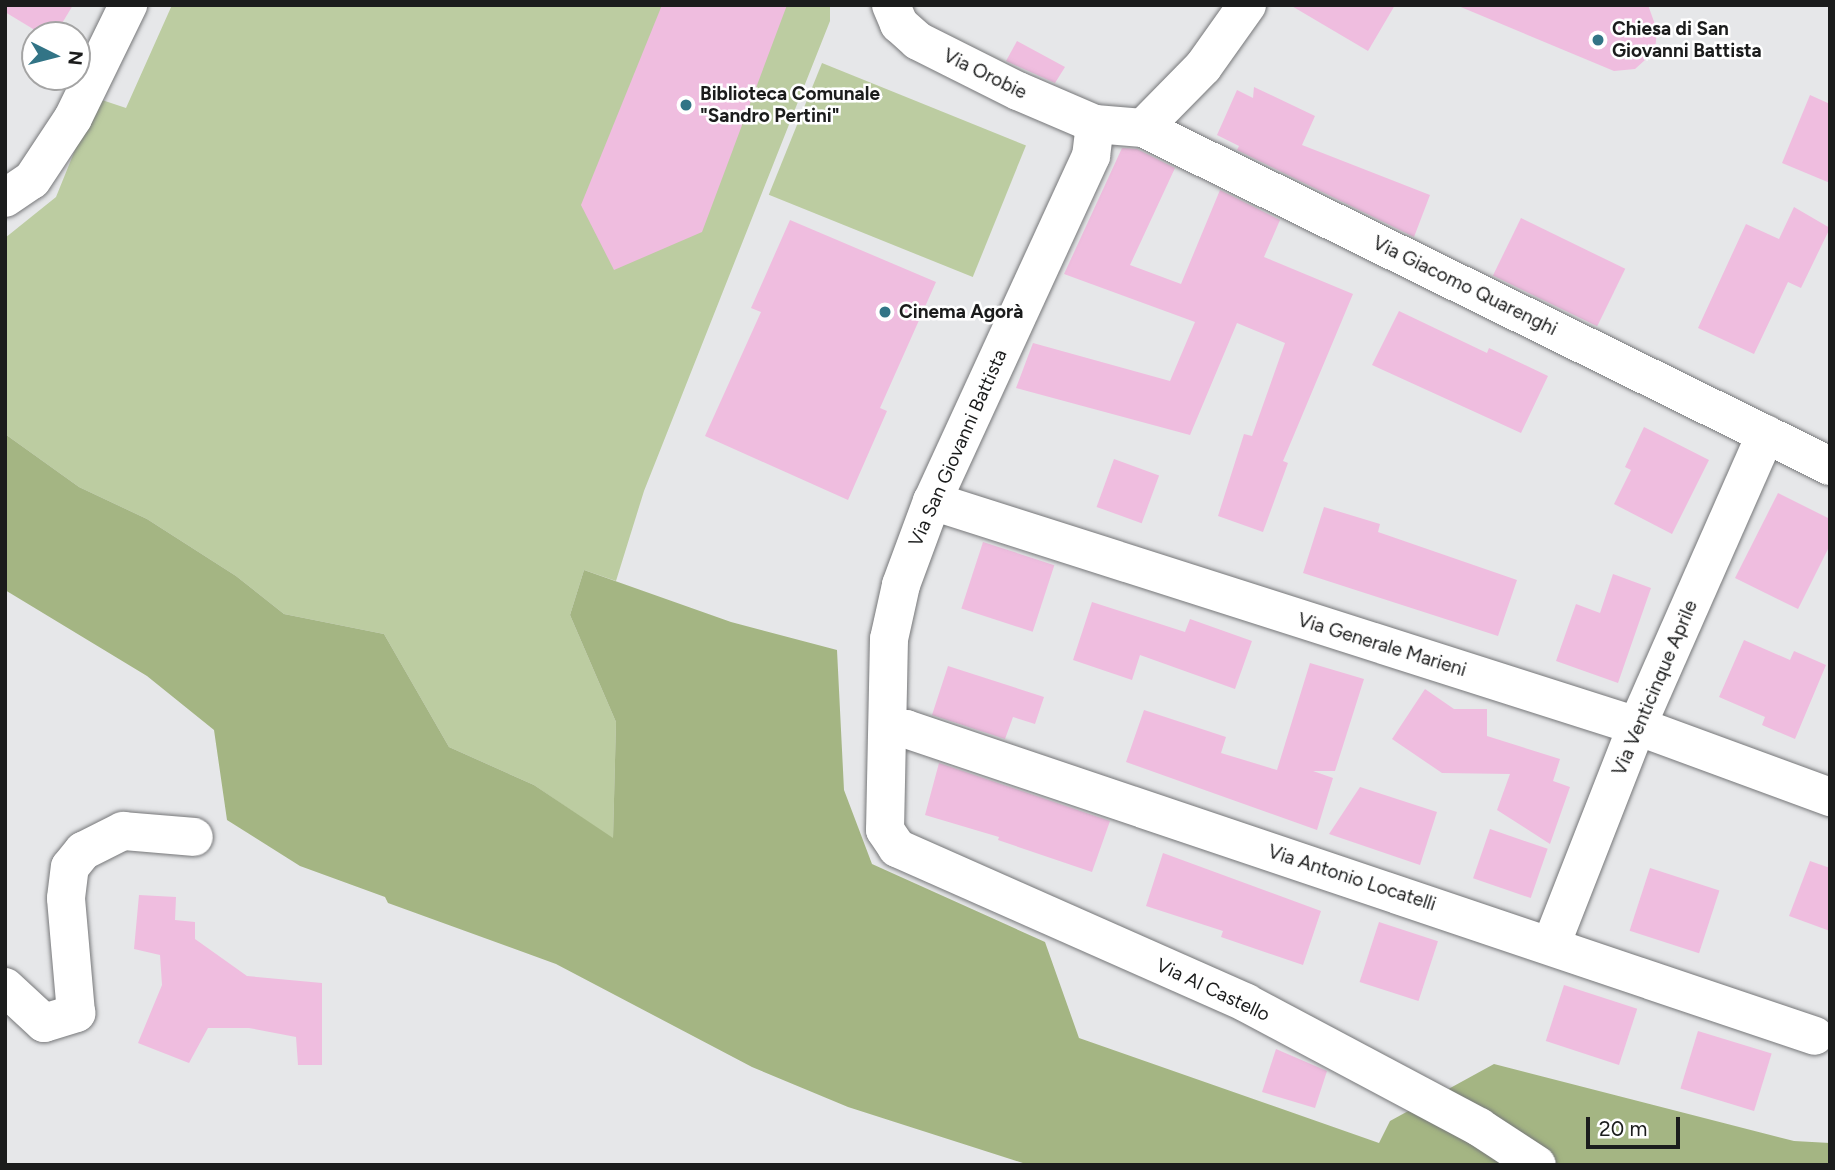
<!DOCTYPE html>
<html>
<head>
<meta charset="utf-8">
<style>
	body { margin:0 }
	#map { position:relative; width:1835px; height:1170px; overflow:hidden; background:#e6e7e9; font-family:Figtree,sans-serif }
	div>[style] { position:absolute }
	.green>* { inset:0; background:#bccca1; transform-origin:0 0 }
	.forest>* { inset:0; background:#a4b583 }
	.building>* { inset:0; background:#efbddf; transform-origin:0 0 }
	.roads { filter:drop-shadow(0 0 2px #767779) drop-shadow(0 0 2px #767779) }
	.minor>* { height:38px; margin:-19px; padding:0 19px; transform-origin:19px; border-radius:19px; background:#fff }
	.dots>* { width:19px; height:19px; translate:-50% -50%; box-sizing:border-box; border:4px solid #fff; border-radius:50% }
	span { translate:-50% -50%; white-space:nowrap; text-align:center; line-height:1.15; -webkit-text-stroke:5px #fff; paint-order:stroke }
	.poi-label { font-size:19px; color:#1b1c1c; font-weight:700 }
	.left { translate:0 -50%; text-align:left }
	.street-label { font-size:19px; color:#1b1c1c }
	.frame { position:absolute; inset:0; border:7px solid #1b1c1c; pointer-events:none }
	.north { position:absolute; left:21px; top:21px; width:70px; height:70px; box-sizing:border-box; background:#fff; border:2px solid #a4a4a4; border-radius:50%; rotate:96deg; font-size:19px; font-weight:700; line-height:28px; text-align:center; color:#1b1c1c }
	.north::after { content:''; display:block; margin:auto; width:24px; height:32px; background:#327486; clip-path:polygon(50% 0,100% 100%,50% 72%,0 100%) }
	.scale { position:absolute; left:1586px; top:1117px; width:94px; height:32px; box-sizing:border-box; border:4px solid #1b1c1c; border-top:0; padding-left:9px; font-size:21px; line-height:24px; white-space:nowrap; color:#1b1c1c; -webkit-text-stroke:5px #fff; paint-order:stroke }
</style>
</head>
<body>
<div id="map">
	<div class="green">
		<i style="clip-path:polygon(172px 5px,830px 5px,830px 21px,644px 491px,616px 581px,584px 570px,570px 615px,616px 722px,613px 839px,534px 785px,449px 747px,384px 634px,284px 614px,236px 576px,147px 519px,79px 487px,5px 434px,5px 238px,56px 197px,96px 98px,126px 108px)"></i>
		<i style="left:822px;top:63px;width:220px;height:142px;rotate:22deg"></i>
	</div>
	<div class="forest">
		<i style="clip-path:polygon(5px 434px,79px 487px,147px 519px,236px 576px,284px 614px,384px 634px,449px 747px,534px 785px,613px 838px,616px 722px,570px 615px,584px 570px,731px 622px,837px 650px,844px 790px,872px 864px,1045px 942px,1079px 1038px,1379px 1143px,1390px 1121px,1494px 1064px,1794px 1141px,1830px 1143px,1830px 1165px,1029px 1165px,848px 1107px,752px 1067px,556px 964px,388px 903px,385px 897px,300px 866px,227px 820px,214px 730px,147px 676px,5px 590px)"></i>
	</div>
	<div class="building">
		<i style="clip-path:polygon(5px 5px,73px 5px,55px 35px,43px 35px,5px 12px)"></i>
		<i style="clip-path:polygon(662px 5px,787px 5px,702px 232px,614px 270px,581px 205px)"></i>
		<i style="clip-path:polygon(1290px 5px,1395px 5px,1368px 51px)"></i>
		<i style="clip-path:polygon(1456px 5px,1648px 5px,1657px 30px,1655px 51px,1635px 69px,1614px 71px)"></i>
		<i style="clip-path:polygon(1017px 41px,1065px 67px,1055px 83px,1006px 61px)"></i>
		<i style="clip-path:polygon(1254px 87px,1315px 116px,1302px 145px,1430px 195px,1414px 237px,1237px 150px,1239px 146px,1217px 135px,1237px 90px,1253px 98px)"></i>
		<i style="clip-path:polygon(1810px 95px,1830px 104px,1830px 183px,1782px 163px)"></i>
		<i style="clip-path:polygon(1122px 148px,1137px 149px,1175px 168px,1130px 265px,1181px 284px,1220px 190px,1280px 220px,1264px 257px,1353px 294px,1283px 461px,1288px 463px,1263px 532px,1218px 516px,1244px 434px,1252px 436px,1285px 343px,1237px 323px,1190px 435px,1016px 388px,1033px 343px,1170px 381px,1195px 322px,1064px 274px)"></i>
		<i style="clip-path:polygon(1794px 207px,1830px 228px,1801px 288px,1788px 282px,1754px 354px,1698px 328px,1746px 224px,1779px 239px)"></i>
		<i style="left:1521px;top:218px;width:116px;height:64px;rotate:26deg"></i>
		<i style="clip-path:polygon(790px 220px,936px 282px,880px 408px,887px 411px,848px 500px,705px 436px,761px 312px,751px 308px)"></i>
		<i style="clip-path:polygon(1399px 311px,1487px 353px,1489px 348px,1548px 376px,1521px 433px,1372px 365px)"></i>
		<i style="clip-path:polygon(1644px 427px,1709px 460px,1672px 534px,1614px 504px,1631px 470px,1625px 467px)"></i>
		<i style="left:1114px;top:459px;width:48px;height:51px;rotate:20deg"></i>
		<i style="clip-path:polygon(1778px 493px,1830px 519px,1830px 545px,1798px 609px,1735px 578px)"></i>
		<i style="clip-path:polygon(1324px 507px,1380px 524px,1378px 532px,1517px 580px,1498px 636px,1303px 573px)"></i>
		<i style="left:983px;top:542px;width:75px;height:70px;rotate:18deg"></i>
		<i style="clip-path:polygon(1613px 574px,1651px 588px,1618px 683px,1556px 661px,1576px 604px,1600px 613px)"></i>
		<i style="clip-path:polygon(1092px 602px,1185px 632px,1190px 619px,1252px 641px,1235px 689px,1140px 655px,1132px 680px,1073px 660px)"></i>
		<i style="clip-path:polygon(1744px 640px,1790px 660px,1794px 651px,1826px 665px,1795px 739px,1762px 725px,1765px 717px,1719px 697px)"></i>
		<i style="clip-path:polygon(1310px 663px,1364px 679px,1335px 771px,1313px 771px,1333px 778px,1317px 830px,1126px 762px,1144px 710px,1226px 737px,1221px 753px,1277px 770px)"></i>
		<i style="clip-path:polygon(948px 666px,1044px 697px,1035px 724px,1013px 717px,1005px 739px,932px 715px)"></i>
		<i style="clip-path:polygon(1425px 689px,1454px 709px,1487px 709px,1487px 736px,1560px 759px,1553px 781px,1570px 787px,1550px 844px,1497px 810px,1510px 774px,1442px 773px,1392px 739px)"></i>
		<i style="clip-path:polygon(939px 763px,1110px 821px,1092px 872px,998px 840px,999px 837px,925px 815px)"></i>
		<i style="clip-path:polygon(1360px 787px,1437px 812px,1420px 865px,1329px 834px)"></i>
		<i style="left:1490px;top:829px;width:61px;height:52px;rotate:19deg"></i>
		<i style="clip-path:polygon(1163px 853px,1321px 911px,1303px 965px,1221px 937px,1223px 931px,1146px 906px)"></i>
		<i style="clip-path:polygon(1810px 861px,1830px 868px,1830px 931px,1789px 916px)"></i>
		<i style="left:1650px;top:868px;width:73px;height:66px;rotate:18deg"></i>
		<i style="clip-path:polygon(139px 895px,176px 897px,175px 920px,195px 922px,195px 939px,247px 976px,322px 983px,322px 1065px,298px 1065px,296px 1037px,249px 1028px,208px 1028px,189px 1063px,138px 1043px,162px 985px,160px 955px,134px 949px)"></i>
		<i style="left:1379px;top:922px;width:62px;height:63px;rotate:18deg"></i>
		<i style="left:1564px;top:985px;width:77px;height:59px;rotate:18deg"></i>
		<i style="left:1698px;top:1031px;width:77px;height:60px;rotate:17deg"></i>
		<i style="clip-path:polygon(1276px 1049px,1327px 1071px,1315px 1108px,1262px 1092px)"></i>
	</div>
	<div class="roads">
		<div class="minor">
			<i style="left:891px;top:5px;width:21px;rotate:67deg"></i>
			<i style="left:899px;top:24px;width:25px;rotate:42deg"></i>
			<i style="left:918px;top:41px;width:112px;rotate:26.6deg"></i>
			<i style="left:1018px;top:91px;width:84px;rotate:23.2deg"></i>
			<i style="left:1095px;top:124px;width:48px;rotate:4.8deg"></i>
			<i style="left:1143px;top:128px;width:766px;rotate:26.2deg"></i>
			<i style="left:1095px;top:124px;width:32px;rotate:97deg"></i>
			<i style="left:1091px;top:156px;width:380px;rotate:114.7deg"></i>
			<i style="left:932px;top:501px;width:90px;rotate:110.3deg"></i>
			<i style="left:901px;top:585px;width:55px;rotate:102.5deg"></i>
			<i style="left:889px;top:639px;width:191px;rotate:91.2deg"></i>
			<i style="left:885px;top:830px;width:22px;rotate:56deg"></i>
			<i style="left:897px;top:848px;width:382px;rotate:23.9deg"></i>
			<i style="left:1246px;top:1003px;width:264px;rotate:28deg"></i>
			<i style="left:1479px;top:1127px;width:69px;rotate:33.2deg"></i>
			<i style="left:1143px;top:128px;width:86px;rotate:-45.5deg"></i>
			<i style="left:1203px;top:67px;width:76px;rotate:-54.6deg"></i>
			<i style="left:5px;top:198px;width:32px;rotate:-34deg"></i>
			<i style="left:32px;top:180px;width:74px;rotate:-56.5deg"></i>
			<i style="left:73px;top:118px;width:126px;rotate:-64deg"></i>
			<i style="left:932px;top:501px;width:740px;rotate:17.7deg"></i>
			<i style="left:1637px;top:726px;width:206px;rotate:20.2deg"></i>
			<i style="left:888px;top:728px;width:18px;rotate:3deg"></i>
			<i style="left:906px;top:729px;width:959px;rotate:18.66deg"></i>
			<i style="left:1551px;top:945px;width:235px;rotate:-68.6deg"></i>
			<i style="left:1637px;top:726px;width:319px;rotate:-66.2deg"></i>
			<i style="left:5px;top:987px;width:53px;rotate:42.7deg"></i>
			<i style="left:44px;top:1023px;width:34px;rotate:-17deg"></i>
			<i style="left:76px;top:1013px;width:115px;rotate:-95deg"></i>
			<i style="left:66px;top:898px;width:31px;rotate:-83deg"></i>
			<i style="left:70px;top:867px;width:21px;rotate:-51deg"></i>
			<i style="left:83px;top:851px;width:45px;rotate:-26.6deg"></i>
			<i style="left:123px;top:831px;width:71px;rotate:4.8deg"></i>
		</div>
	</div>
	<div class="dots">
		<i style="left:1598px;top:40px;background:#327486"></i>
		<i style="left:686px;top:105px;background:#327486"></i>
		<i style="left:885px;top:312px;background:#327486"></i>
	</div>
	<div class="poi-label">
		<span class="left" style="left:1612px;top:40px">Chiesa di San<br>Giovanni Battista</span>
		<span class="left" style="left:700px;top:105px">Biblioteca Comunale<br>"Sandro Pertini"</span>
		<span class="left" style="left:899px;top:312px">Cinema Agorà</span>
	</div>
	<div class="street-label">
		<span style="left:985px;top:74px;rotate:26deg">Via Orobie</span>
		<span style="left:1465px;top:286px;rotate:26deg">Via Giacomo Quarenghi</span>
		<span style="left:958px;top:448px;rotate:-66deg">Via San Giovanni Battista</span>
		<span style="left:1382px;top:645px;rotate:17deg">Via Generale Marieni</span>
		<span style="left:1655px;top:688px;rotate:-67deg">Via Venticinque Aprile</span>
		<span style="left:1352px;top:878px;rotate:18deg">Via Antonio Locatelli</span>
		<span style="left:1213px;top:990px;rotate:25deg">Via Al Castello</span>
	</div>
	<div class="frame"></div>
	<div class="north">N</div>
	<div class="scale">20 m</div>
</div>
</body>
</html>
